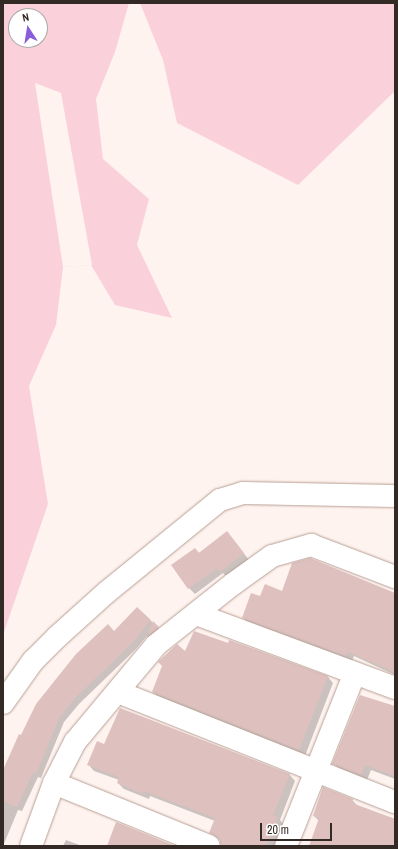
<!DOCTYPE html>
<html>
<head>
<meta charset="utf-8">
<style>
	body { margin:0 }
	#map { position:relative; width:398px; height:849px; overflow:hidden; background:#fef3ef; font-family:"Archivo Narrow",sans-serif }
	div>[style] { position:absolute }
	.water>* { inset:0; background:#fad1db }
	.pier>* { inset:0; background:#fef3ef }
	.shadow>* { inset:0; background:#0003 }
	.building>* { inset:0; background:#dec1bf }
	.roads { filter:drop-shadow(0 0 1px #b89f94) drop-shadow(0 0 1px #b89f94) }
	.minor>* { height:22px; margin:-11px; padding:0 11px; transform-origin:11px; border-radius:11px; background:#fff }
	span { translate:-50% -50%; white-space:nowrap; text-align:center; line-height:1.15; -webkit-text-stroke:3.5px #fff; paint-order:stroke }
	.frame { position:absolute; inset:0; border:4px solid #332925; pointer-events:none }
	.north { position:absolute; left:8px; top:8px; width:40px; height:40px; box-sizing:border-box; background:#fff; border:1px solid #ada9a8; border-radius:50%; rotate:348deg; font-size:11px; font-weight:700; line-height:16px; text-align:center; color:#332925 }
	.north::after { content:''; display:block; margin:auto; width:14px; height:18px; background:#895dd7; clip-path:polygon(50% 0,100% 100%,50% 72%,0 100%) }
	.scale { position:absolute; left:260px; top:823px; width:72px; height:18px; box-sizing:border-box; border:2px solid #332925; border-top:0; padding-left:5px; font-size:12px; line-height:14px; white-space:nowrap; color:#332925; -webkit-text-stroke:3px #fff; paint-order:stroke }
</style>
</head>
<body>
<div id="map">
	<div class="water">
		<i style="clip-path:polygon(evenodd,3px 3px,129px 3px,115px 52px,96px 99px,103px 159px,149px 199px,137px 245px,172px 318px,115px 305px,91px 265px,63px 267px,56px 325px,29px 386px,48px 504px,3px 635px,3px 3px,16px 16px,40px 16px,40px 40px,16px 40px,16px 16px)"></i>
		<i style="clip-path:polygon(140px 3px,395px 3px,395px 91px,298px 185px,177px 123px,163px 60px)"></i>
	</div>
	<div class="pier">
		<i style="clip-path:polygon(35px 83px,61px 93px,92px 265px,63px 267px)"></i>
	</div>
	<div class="shadow">
		<i style="clip-path:polygon(227px 532px,249px 560px,227px 577px,223px 573px,195px 594px,189px 588px,195px 549px,199px 553px)"></i>
		<i style="clip-path:polygon(282px 592px,395px 594px,395px 675px,354px 656px,352px 661px,248px 623px,243px 617px,261px 598px)"></i>
		<i style="clip-path:polygon(137px 608px,164px 633px,153px 642px,147px 636px,136px 649px,79px 704px,64px 722px,41px 778px,38px 777px,22px 811px,18px 810px,3px 846px,3px 772px,22px 737px)"></i>
		<i style="clip-path:polygon(230px 641px,328px 677px,333px 683px,305px 756px,159px 698px,153px 692px,185px 653px,228px 645px)"></i>
		<i style="clip-path:polygon(395px 707px,395px 779px,371px 770px,367px 780px,339px 769px,333px 763px)"></i>
		<i style="clip-path:polygon(105px 745px,289px 774px,295px 781px,280px 820px,283px 824px,275px 846px,222px 846px,221px 841px,210px 832px,215px 821px,150px 796px,149px 799px,124px 789px,118px 783px,119px 780px,94px 771px,88px 764px)"></i>
		<i style="clip-path:polygon(352px 800px,358px 806px,395px 819px,395px 846px,310px 846px,319px 821px,314px 816px)"></i>
		<i style="clip-path:polygon(66px 840px,82px 846px,63px 846px)"></i>
	</div>
	<div class="building">
		<i style="clip-path:polygon(227px 531px,244px 553px,220px 572px,217px 568px,188px 589px,171px 565px,195px 548px,199px 553px)"></i>
		<i style="clip-path:polygon(310px 558px,395px 593px,395px 672px,348px 652px,346px 656px,337px 653px,242px 618px,251px 593px,260px 596px,265px 584px,282px 591px,292px 563px)"></i>
		<i style="clip-path:polygon(137px 607px,151px 620px,131px 644px,74px 699px,59px 718px,36px 774px,33px 772px,17px 807px,3px 801px,3px 770px,19px 734px,21px 735px,36px 704px,76px 654px,108px 624px,114px 631px)"></i>
		<i style="clip-path:polygon(153px 621px,159px 627px,147px 637px)"></i>
		<i style="clip-path:polygon(194px 631px,228px 643px,229px 640px,328px 676px,299px 750px,152px 692px,162px 666px,158px 662px,177px 644px,185px 651px)"></i>
		<i style="clip-path:polygon(360px 695px,395px 706px,395px 776px,365px 765px,361px 775px,332px 764px)"></i>
		<i style="clip-path:polygon(120px 708px,290px 774px,273px 815px,278px 817px,266px 846px,221px 846px,219px 838px,209px 833px,215px 818px,144px 791px,143px 794px,117px 783px,119px 777px,87px 765px,97px 741px,104px 744px)"></i>
		<i style="clip-path:polygon(323px 787px,353px 799px,352px 803px,395px 819px,395px 846px,309px 846px,319px 818px,313px 816px)"></i>
		<i style="clip-path:polygon(116px 822px,175px 846px,107px 846px)"></i>
	</div>
	<div class="roads">
		<div class="minor">
			<i style="left:196px;top:614px;width:212px;rotate:20.4deg"></i>
			<i style="left:118px;top:692px;width:298px;rotate:21.7deg"></i>
			<i style="left:3px;top:703px;width:52px;rotate:-54.5deg"></i>
			<i style="left:33px;top:661px;width:34px;rotate:-45deg"></i>
			<i style="left:57px;top:637px;width:67px;rotate:-42deg"></i>
			<i style="left:107px;top:592px;width:146px;rotate:-39.2deg"></i>
			<i style="left:220px;top:500px;width:24px;rotate:-17deg"></i>
			<i style="left:243px;top:493px;width:152px;rotate:1.1deg"></i>
			<i style="left:54px;top:783px;width:167px;rotate:22.1deg"></i>
			<i style="left:31px;top:846px;width:67px;rotate:-69.9deg"></i>
			<i style="left:54px;top:783px;width:46px;rotate:-62.9deg"></i>
			<i style="left:75px;top:742px;width:126px;rotate:-50.1deg"></i>
			<i style="left:156px;top:645px;width:98px;rotate:-38.4deg"></i>
			<i style="left:233px;top:584px;width:48px;rotate:-35.7deg"></i>
			<i style="left:272px;top:556px;width:41px;rotate:-15.8deg"></i>
			<i style="left:311px;top:545px;width:90px;rotate:20.9deg"></i>
			<i style="left:286px;top:846px;width:186px;rotate:-68.3deg"></i>
		</div>
	</div>
	<div class="frame"></div>
	<div class="north">N</div>
	<div class="scale">20 m</div>
</div>
</body>
</html>
